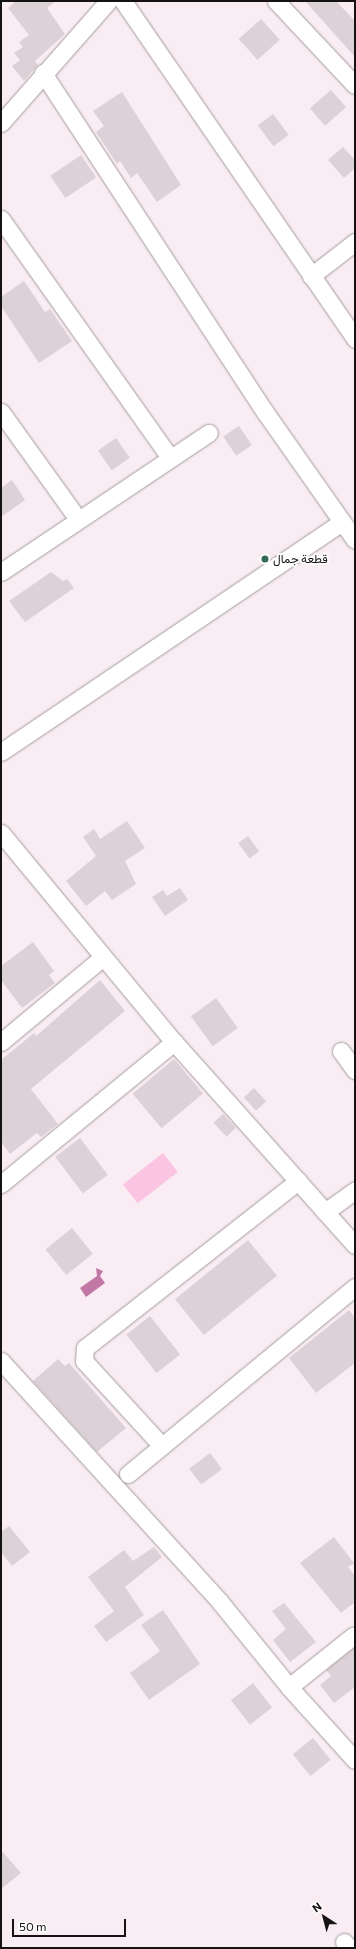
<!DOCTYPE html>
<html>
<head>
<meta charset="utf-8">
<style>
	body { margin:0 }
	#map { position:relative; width:356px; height:1949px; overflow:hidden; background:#f9edf3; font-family:Commissioner,Vazirmatn,sans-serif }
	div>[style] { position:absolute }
	.green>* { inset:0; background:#fac4e2; transform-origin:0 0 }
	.water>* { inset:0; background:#c278a4 }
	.building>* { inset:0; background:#dcd1d7; transform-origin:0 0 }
	.roads { filter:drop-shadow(0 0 1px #a59ba0) drop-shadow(0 0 1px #a59ba0) }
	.minor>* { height:17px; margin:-8.5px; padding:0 8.5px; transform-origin:8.5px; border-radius:8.5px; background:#fff }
	.dots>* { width:11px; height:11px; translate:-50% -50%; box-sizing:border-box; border:2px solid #fefefe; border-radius:50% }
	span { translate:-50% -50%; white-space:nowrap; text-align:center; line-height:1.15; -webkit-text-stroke:3.5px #fefefe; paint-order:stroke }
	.poi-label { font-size:12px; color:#161214 }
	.left { translate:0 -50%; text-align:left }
	.frame { position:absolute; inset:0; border:2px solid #161214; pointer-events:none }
	.north { position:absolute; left:304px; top:1897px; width:40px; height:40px; -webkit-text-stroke:3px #fefefe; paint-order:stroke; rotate:324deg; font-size:11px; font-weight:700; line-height:16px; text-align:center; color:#161214 }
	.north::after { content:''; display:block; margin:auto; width:14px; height:18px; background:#161214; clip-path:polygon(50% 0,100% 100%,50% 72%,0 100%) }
	.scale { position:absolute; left:12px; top:1919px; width:114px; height:18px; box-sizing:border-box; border:2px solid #161214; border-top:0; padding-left:5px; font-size:12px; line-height:14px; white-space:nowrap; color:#161214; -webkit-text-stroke:3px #fefefe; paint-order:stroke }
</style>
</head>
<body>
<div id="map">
	<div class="green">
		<i style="left:163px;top:1153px;width:24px;height:51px;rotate:52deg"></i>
	</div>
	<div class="water">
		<i style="clip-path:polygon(96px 1268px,103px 1271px,100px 1276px,105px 1283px,86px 1297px,80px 1288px,97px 1276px)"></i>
	</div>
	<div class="building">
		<i style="clip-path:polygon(16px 1px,56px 1px,47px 8px,65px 34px,35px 61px,38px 65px,24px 81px,12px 66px,20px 60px,14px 53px,23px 47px,19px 42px,29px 35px,8px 8px)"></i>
		<i style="clip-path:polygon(305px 1px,336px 1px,355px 21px,355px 57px)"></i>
		<i style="left:261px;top:19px;width:28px;height:30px;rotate:48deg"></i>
		<i style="left:331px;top:90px;width:23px;height:28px;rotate:49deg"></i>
		<i style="clip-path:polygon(122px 92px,181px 185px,157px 202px,137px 173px,131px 178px,120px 161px,117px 164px,96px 132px,104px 126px,93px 111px)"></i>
		<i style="left:273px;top:114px;width:26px;height:19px;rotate:53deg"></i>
		<i style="clip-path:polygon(343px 147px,355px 160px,355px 168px,344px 178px,328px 160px)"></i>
		<i style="left:81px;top:155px;width:27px;height:37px;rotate:56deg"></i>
		<i style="clip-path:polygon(24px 281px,45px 312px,50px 309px,72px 341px,39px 363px,1px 306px,1px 297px)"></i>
		<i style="left:239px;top:426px;width:23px;height:19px;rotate:56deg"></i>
		<i style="left:116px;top:438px;width:24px;height:22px;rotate:55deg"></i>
		<i style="clip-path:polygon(12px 480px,25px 500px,1px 517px,1px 488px)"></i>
		<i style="clip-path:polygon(51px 572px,63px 581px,67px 579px,74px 588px,25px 622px,9px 601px)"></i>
		<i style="clip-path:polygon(127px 821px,145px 848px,125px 861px,136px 884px,112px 900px,105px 891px,86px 906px,66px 881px,96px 856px,83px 837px,94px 829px,100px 839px)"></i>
		<i style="left:248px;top:836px;width:19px;height:12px;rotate:54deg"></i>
		<i style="clip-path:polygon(180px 888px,188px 900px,165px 916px,152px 897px,163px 890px,167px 896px)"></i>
		<i style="clip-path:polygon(33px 942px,54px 971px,49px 975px,55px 983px,22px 1008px,1px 980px,1px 966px)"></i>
		<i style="clip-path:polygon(100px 980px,125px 1011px,31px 1089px,58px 1124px,41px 1137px,37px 1133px,10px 1154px,1px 1142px,1px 1060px,34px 1033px,36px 1036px)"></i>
		<i style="left:216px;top:998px;width:37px;height:31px;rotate:54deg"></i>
		<i style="left:174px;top:1059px;width:45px;height:54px;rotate:50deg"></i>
		<i style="left:254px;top:1088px;width:18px;height:14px;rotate:47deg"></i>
		<i style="left:223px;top:1114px;width:19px;height:13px;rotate:47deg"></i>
		<i style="left:80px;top:1138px;width:46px;height:31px;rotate:53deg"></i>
		<i style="left:72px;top:1228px;width:33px;height:34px;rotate:51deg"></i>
		<i style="left:248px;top:1240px;width:46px;height:94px;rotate:51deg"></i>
		<i style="clip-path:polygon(349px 1310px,355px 1318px,355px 1363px,316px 1393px,289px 1358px)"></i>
		<i style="left:150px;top:1316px;width:49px;height:30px;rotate:52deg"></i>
		<i style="clip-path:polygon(58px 1359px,65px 1366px,69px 1363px,126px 1428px,97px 1452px,33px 1381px)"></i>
		<i style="left:210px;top:1453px;width:20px;height:26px;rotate:53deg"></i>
		<i style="clip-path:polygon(9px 1526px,30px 1552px,12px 1566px,1px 1552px,1px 1532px)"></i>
		<i style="clip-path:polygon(334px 1537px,354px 1563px,348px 1567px,355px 1576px,355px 1602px,341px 1613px,300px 1563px)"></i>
		<i style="clip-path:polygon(154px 1547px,162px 1557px,125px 1587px,144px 1615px,106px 1642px,94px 1626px,114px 1611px,88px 1577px,124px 1550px,133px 1561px)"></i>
		<i style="clip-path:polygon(284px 1603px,316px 1642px,290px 1662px,273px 1640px,286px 1629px,272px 1611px)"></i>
		<i style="clip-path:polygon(163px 1610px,200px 1664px,149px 1700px,130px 1673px,160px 1651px,141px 1625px)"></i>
		<i style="clip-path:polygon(355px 1647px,355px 1687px,334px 1703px,320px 1685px,331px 1676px,326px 1670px)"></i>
		<i style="left:253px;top:1683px;width:31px;height:28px;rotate:52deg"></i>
		<i style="left:313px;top:1738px;width:28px;height:26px;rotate:51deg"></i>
		<i style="clip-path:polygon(1px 1850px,21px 1873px,1px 1889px)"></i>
	</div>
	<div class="roads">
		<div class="minor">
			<i style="left:123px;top:1px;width:410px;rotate:55.5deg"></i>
			<i style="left:276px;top:1px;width:115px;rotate:46.8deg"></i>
			<i style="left:43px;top:73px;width:405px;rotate:56.8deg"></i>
			<i style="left:265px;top:412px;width:156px;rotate:54.9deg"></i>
			<i style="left:1px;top:123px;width:162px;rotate:-48.7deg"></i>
			<i style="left:1px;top:219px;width:293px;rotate:54.7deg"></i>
			<i style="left:311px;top:276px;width:56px;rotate:-37.7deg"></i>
			<i style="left:1px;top:412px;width:132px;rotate:54.3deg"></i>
			<i style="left:1px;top:572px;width:250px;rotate:-33.8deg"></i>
			<i style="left:1px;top:752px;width:411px;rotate:-34deg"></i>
			<i style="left:1px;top:833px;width:271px;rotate:50.4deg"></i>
			<i style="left:174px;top:1042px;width:272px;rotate:48.3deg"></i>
			<i style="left:1px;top:1042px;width:133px;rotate:-39.8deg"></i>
			<i style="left:341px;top:1051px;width:24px;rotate:54deg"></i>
			<i style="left:1px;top:1184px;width:224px;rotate:-39.4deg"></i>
			<i style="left:325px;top:1212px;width:37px;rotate:-36deg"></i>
			<i style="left:1px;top:1361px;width:326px;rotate:47.7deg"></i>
			<i style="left:220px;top:1602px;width:109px;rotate:50.9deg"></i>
			<i style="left:289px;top:1687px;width:98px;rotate:47.9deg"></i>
			<i style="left:162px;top:1446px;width:115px;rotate:-132.5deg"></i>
			<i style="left:84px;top:1361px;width:13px;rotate:-86deg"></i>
			<i style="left:85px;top:1348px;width:271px;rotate:-38.1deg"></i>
			<i style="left:128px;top:1474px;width:294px;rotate:-39.5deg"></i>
			<i style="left:289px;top:1687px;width:82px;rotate:-38.6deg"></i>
			<i style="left:344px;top:1942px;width:8px;rotate:50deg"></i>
		</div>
	</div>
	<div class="dots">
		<i style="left:265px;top:559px;background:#326b53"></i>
	</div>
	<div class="poi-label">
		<span class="left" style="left:273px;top:559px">قطعة جمال</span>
	</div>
	<div class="frame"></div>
	<div class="north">N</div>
	<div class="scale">50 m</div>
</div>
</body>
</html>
